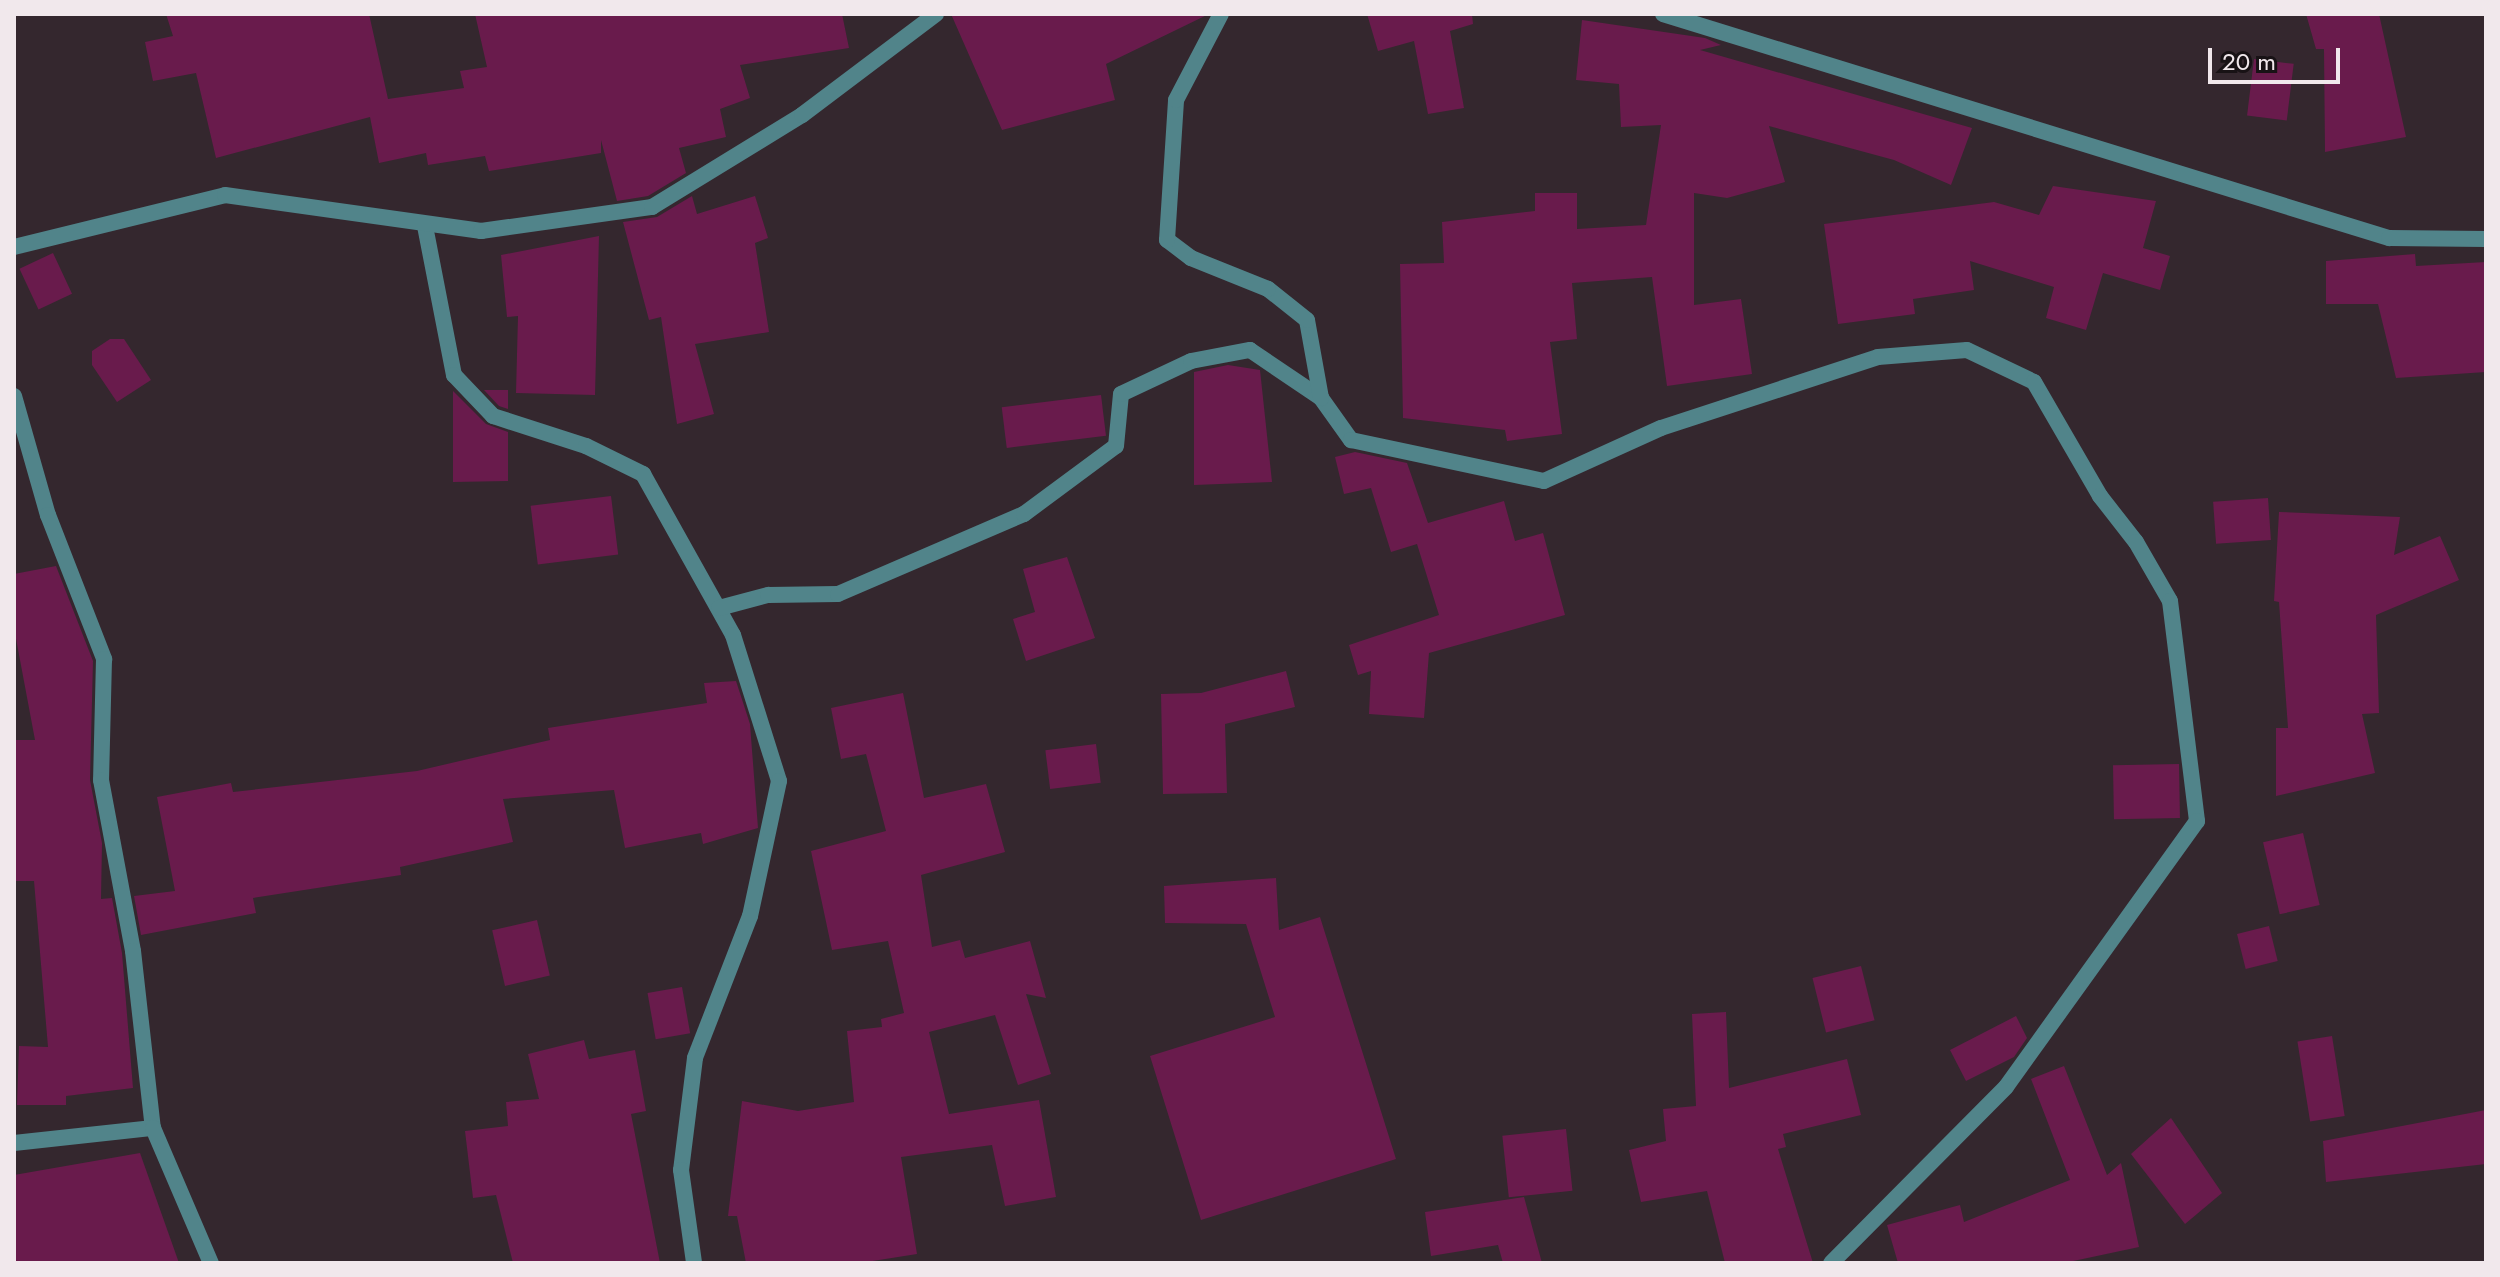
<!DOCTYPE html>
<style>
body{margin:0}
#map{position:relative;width:2500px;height:1277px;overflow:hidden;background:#34272e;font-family:Jost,sans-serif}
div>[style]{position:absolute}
.building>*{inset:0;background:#691b4c;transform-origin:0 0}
.minor>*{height:16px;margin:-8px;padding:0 8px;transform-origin:8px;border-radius:8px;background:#51848a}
.tertiary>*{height:16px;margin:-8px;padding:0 8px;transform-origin:8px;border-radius:8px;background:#51848a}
span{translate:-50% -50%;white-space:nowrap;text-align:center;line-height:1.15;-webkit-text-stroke:6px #181215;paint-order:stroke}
.frame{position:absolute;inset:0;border:16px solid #f1e8ec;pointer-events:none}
.scale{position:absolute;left:2208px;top:48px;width:132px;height:36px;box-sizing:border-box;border:4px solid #f1e8ec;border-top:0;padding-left:10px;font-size:24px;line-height:28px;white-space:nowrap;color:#f1e8ec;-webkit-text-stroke:6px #181215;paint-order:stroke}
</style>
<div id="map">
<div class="building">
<i style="clip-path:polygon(166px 14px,369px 14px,388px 99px,464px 88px,460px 71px,487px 67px,475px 14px,842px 14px,849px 48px,740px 65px,750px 98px,720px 109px,726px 137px,679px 148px,686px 173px,648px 196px,617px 201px,601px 140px,601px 153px,489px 171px,485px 156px,428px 165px,426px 153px,379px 163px,370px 117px,216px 158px,196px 73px,153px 81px,145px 42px,173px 36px)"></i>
<i style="clip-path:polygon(951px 14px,1209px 14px,1106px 64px,1115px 100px,1002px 130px)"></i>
<i style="clip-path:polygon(1367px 14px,1472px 14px,1473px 24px,1450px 31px,1464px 108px,1428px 114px,1414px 41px,1378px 51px)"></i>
<i style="clip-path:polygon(2306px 14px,2379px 14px,2406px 137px,2325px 152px,2324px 49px,2316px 49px)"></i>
<i style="clip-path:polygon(1582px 20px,1705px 38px,1721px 45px,1700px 50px,1972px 128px,1951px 185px,1894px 160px,1769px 126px,1785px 182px,1727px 198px,1694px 193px,1694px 305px,1741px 299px,1752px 374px,1667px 386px,1652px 277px,1572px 283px,1577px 339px,1550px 342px,1562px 434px,1507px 441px,1505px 430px,1403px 418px,1400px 264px,1444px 263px,1442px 222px,1535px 211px,1535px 193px,1577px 193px,1577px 229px,1646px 225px,1661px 125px,1621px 127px,1619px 84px,1576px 80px)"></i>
<i style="left:2254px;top:59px;width:40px;height:57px;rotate:7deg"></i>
<i style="clip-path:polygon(2053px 186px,2156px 201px,2143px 248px,2170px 256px,2160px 290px,2103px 273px,2086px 330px,2046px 318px,2054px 287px,1970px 261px,1974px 290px,1913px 299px,1915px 314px,1838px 324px,1824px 224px,1994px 202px,2039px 215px)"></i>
<i style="clip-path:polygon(692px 196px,697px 214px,755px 196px,768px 238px,755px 243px,769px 332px,695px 344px,714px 414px,677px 424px,661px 317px,649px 320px,623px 222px,657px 217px)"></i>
<i style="clip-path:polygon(599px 236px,595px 395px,516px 393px,518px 316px,507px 317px,501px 255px)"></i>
<i style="left:53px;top:253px;width:45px;height:37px;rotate:65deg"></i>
<i style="clip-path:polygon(2415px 254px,2416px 266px,2486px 262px,2486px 372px,2396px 378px,2378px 304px,2326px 304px,2326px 261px)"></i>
<i style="clip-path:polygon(110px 339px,124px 339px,151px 380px,117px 402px,92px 365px,92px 351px)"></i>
<i style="clip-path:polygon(1228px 365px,1260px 370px,1272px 482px,1194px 485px,1194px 372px)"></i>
<i style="clip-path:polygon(484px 390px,508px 390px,508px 409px,499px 406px)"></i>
<i style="clip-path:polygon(453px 391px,486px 424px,508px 432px,508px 481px,453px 482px)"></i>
<i style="left:1101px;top:395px;width:41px;height:100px;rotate:83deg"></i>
<i style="clip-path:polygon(1355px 452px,1407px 463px,1428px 523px,1504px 501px,1515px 541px,1543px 533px,1565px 615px,1429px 653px,1424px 718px,1369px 714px,1371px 671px,1358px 675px,1349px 645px,1439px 615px,1417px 544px,1391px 552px,1371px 488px,1344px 494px,1335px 457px)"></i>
<i style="left:611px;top:496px;width:59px;height:81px;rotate:83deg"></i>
<i style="left:2268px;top:498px;width:42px;height:55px;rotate:86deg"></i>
<i style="clip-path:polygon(2279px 512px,2400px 517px,2394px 555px,2440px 536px,2459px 580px,2376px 615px,2379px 713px,2362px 714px,2375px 773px,2276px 796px,2276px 728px,2288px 728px,2279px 602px,2274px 601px)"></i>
<i style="clip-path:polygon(1067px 557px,1095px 638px,1026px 661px,1013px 619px,1035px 612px,1023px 569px)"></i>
<i style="clip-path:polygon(56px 566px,93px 661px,90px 780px,102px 843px,101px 899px,112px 898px,122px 953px,133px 1088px,66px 1096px,66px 1105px,17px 1105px,19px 1046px,48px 1047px,34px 881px,16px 881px,16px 740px,35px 740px,14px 628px,14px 574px)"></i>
<i style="clip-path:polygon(1286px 671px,1295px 707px,1225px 724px,1227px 793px,1163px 794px,1161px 694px,1201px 693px)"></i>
<i style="clip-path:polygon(736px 681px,750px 724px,758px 828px,703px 844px,701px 833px,625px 848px,614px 790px,503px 799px,513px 842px,400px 867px,401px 875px,253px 898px,256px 913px,141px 935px,134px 896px,175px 891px,157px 797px,231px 783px,233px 792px,417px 771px,550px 740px,548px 728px,707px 703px,704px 683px)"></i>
<i style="clip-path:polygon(903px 693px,924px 798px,986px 784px,1005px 852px,921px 875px,932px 947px,960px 940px,965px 958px,1030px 941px,1046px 998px,1026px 994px,1051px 1074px,1018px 1085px,995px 1015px,929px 1032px,949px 1114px,1039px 1100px,1056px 1197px,1005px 1206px,992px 1145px,901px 1157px,917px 1254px,860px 1263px,746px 1263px,737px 1216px,728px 1216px,742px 1101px,798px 1111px,854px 1102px,847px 1031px,882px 1027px,881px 1019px,904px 1013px,888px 941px,832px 950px,811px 851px,886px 831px,866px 754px,841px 759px,831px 708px)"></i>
<i style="left:1096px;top:744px;width:39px;height:51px;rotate:83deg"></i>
<i style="left:2179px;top:764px;width:54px;height:66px;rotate:89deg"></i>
<i style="left:2303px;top:833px;width:74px;height:41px;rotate:77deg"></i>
<i style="clip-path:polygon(1276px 878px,1279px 930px,1320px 917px,1396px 1159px,1201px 1220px,1150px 1056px,1275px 1017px,1246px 924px,1165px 923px,1164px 886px)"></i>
<i style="left:537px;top:920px;width:57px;height:46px;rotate:77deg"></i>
<i style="left:2269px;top:926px;width:36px;height:33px;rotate:76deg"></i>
<i style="left:1861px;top:966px;width:56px;height:50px;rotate:76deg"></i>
<i style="left:682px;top:987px;width:47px;height:35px;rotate:80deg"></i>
<i style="clip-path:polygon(1726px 1012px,1729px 1088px,1847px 1059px,1861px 1115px,1783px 1134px,1786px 1147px,1778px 1149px,1813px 1263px,1725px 1263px,1707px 1191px,1641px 1202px,1629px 1150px,1666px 1141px,1663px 1109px,1696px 1106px,1692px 1014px)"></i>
<i style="clip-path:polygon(2016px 1016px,2027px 1038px,2014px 1057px,1966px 1081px,1950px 1050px)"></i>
<i style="left:2332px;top:1036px;width:81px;height:35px;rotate:81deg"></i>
<i style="clip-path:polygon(584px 1040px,589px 1059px,635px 1050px,646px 1111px,631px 1114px,660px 1263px,513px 1263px,496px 1195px,473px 1198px,465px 1131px,508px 1126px,506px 1102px,539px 1099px,528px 1054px)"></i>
<i style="clip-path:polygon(2064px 1066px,2107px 1175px,2121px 1163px,2139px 1247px,2064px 1263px,1898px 1263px,1887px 1225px,1960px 1205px,1964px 1222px,2070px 1180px,2031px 1079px)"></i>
<i style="clip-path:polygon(2486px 1110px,2486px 1164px,2326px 1182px,2323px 1141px)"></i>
<i style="clip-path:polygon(2171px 1118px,2222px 1193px,2185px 1224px,2131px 1154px)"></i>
<i style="left:1566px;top:1129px;width:62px;height:64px;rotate:84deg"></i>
<i style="clip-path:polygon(140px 1153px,179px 1263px,14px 1263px,14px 1175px)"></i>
<i style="clip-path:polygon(1524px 1197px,1542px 1263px,1503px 1263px,1498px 1245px,1431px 1256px,1425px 1212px)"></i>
</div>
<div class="minor">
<i style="left:425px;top:226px;width:152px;rotate:79deg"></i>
<i style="left:454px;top:375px;width:57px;rotate:46.4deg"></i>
<i style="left:493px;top:416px;width:98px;rotate:17.9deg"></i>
<i style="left:586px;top:446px;width:64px;rotate:26.2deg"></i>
<i style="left:643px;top:474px;width:184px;rotate:60.8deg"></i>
<i style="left:733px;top:635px;width:153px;rotate:72.5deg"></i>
<i style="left:779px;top:781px;width:138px;rotate:102.1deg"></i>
<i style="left:750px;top:916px;width:152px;rotate:111.2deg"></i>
<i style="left:695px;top:1058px;width:113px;rotate:97.1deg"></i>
<i style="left:681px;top:1170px;width:94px;rotate:82deg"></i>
<i style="left:14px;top:247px;width:217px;rotate:-13.8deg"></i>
<i style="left:225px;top:195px;width:259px;rotate:8deg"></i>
<i style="left:481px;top:231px;width:173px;rotate:-8deg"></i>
<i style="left:652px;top:207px;width:176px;rotate:-31.5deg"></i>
<i style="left:802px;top:115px;width:168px;rotate:-37deg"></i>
<i style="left:14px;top:396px;width:124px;rotate:74.1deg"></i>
<i style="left:48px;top:515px;width:155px;rotate:68.7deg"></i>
<i style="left:104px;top:659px;width:121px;rotate:91.4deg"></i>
<i style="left:101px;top:780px;width:174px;rotate:79.4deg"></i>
<i style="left:133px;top:951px;width:178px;rotate:83.6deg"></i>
<i style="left:1321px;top:398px;width:52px;rotate:54.5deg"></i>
<i style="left:1351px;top:440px;width:197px;rotate:12deg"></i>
<i style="left:1544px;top:481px;width:128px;rotate:-24.4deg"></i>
<i style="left:1661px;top:428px;width:228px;rotate:-18.1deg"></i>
<i style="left:1878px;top:357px;width:89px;rotate:-4.5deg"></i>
<i style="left:1967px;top:350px;width:74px;rotate:25.5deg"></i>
<i style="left:2034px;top:382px;width:132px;rotate:59.9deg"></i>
<i style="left:2100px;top:496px;width:58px;rotate:52deg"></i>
<i style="left:2136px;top:542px;width:68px;rotate:60deg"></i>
<i style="left:2170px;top:601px;width:222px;rotate:83deg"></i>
<i style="left:2197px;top:821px;width:327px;rotate:125.7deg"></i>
<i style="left:2006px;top:1087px;width:248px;rotate:134.8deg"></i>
<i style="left:719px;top:608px;width:51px;rotate:-14.9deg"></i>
<i style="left:768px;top:595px;width:70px;rotate:-0.8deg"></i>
<i style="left:838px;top:594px;width:202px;rotate:-23.3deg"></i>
<i style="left:1024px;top:514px;width:114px;rotate:-36.5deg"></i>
<i style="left:1116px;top:446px;width:52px;rotate:-84.5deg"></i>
<i style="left:1121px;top:394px;width:77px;rotate:-25.2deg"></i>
<i style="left:1191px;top:361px;width:60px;rotate:-10.6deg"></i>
<i style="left:1250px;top:350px;width:86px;rotate:34.1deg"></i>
<i style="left:1321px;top:398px;width:79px;rotate:-100.2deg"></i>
<i style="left:1307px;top:320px;width:50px;rotate:-141.5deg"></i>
<i style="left:1268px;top:289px;width:83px;rotate:-158.1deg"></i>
<i style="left:1191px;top:258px;width:30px;rotate:-143deg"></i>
<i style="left:1167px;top:240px;width:140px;rotate:-86.3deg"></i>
<i style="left:1176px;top:100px;width:97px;rotate:-62.4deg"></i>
<i style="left:14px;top:1143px;width:140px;rotate:-6.2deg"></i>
<i style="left:153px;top:1128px;width:147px;rotate:66.8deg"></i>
</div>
<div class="tertiary">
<i style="left:1663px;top:14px;width:760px;rotate:17.15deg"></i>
<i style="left:2389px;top:238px;width:97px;rotate:0.6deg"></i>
</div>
<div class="frame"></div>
<div class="scale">20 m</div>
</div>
